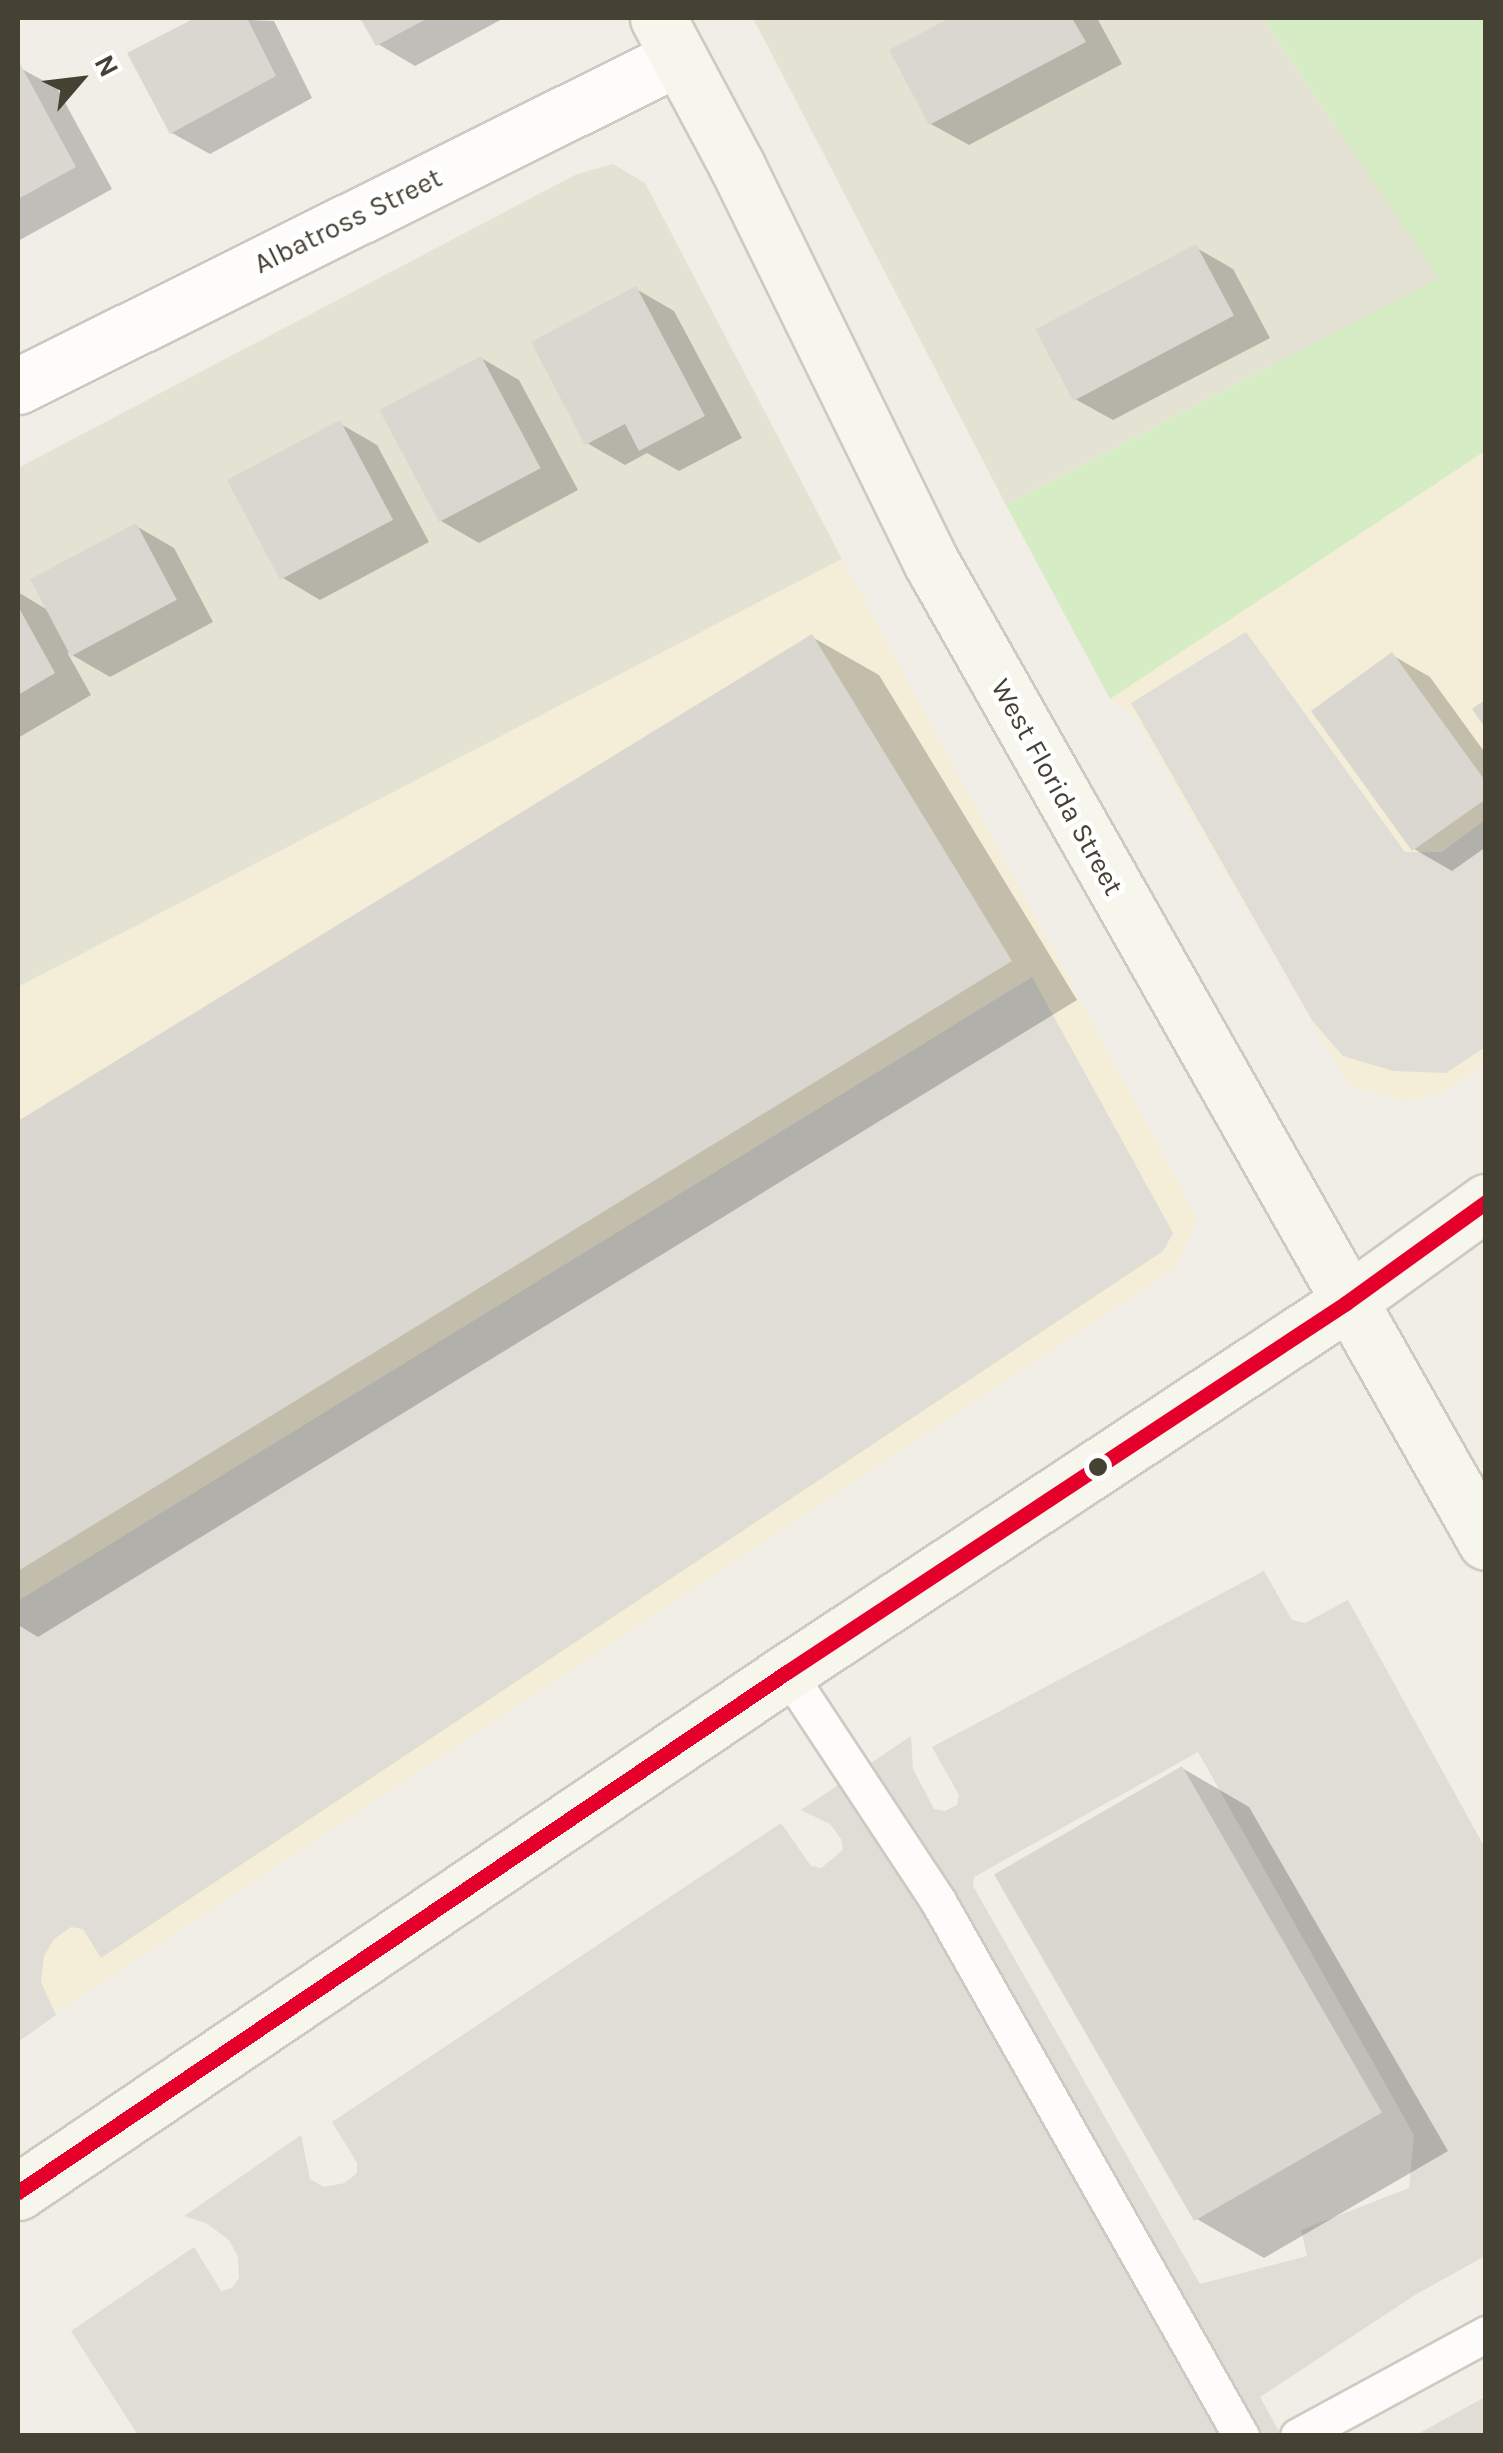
<!DOCTYPE html>
<style>
body{margin:0}
#map{position:relative;width:1503px;height:2453px;overflow:hidden;background:#f0eee6;font-family:Karla,sans-serif}
div>[style]{position:absolute}
.residential>*{inset:0;background:#e4e2d3}
.commercial>*{inset:0;background:#f4eed8}
.green>*{inset:0;background:#d5ecc4}
.parking>*{inset:0;background:#dfddd6}
.shadow>*{inset:0;background:#0003}
.building>*{inset:0;background:#d9d7cf;transform-origin:0 0}
.roads{filter:drop-shadow(2px 0 #cccac2) drop-shadow(-2px 0 #cccac2) drop-shadow(0 2px #cccac2) drop-shadow(0 -2px #cccac2)}
.service>*{height:35px;margin:-17.5px;padding:0 17.5px;transform-origin:17.5px;border-radius:17.5px;background:#fdfcfb}
.minor>*{height:55px;margin:-27.5px;padding:0 27.5px;transform-origin:27.5px;border-radius:27.5px;background:#fdfcfb}
.secondary>*{height:55px;margin:-27.5px;padding:0 27.5px;transform-origin:27.5px;border-radius:27.5px;background:#f6f6ed}
.bus-1>*{height:15px;margin:-7.5px;padding:0 7.5px;transform-origin:7.5px;border-radius:7.5px;background:#e4002b}
.dots>*{width:28px;height:28px;translate:-50% -50%;box-sizing:border-box;border:5px solid #fff;border-radius:50%}
span{translate:-50% -50%;white-space:nowrap;text-align:center;line-height:1.15;-webkit-text-stroke:9px #fff;paint-order:stroke}
.street-label{font-size:28px;color:#454233}
.frame{position:absolute;inset:0;border:20px solid #454233;pointer-events:none}
.north{position:absolute;left:30px;top:30px;width:100px;height:100px;-webkit-text-stroke:8px #fff;paint-order:stroke;rotate:62deg;font-size:28px;font-weight:700;line-height:40px;text-align:center;color:#454233}
.north::after{content:'';display:block;margin:auto;width:35px;height:45px;background:#454233;clip-path:polygon(50% 0,100% 100%,50% 72%,0 100%)}
</style>
<div id="map">
<div class="residential">
<i style="clip-path:polygon(753px 18px,1263px 18px,1440px 278px,1006px 505px)"></i>
<i style="clip-path:polygon(613px 164px,645px 183px,842px 559px,18px 987px,18px 468px,577px 174px)"></i>
</div>
<div class="commercial">
<i style="clip-path:polygon(1485px 451px,1485px 1064px,1440px 1094px,1406px 1102px,1348px 1085px,1136px 718px,1110px 699px)"></i>
<i style="clip-path:polygon(842px 559px,1198px 1219px,1175px 1269px,18px 2038px,18px 987px)"></i>
</div>
<div class="green">
<i style="clip-path:polygon(1263px 18px,1485px 18px,1485px 451px,1110px 699px,1006px 505px,1439px 278px)"></i>
</div>
<div class="parking">
<i style="clip-path:polygon(1246px 632px,1405px 852px,1442px 852px,1485px 820px,1485px 1047px,1446px 1073px,1393px 1071px,1343px 1056px,1312px 1020px,1131px 703px)"></i>
<i style="clip-path:polygon(1032px 977px,1173px 1233px,1163px 1251px,101px 1958px,83px 1929px,71px 1927px,54px 1939px,44px 1956px,41px 1982px,56px 2015px,18px 2042px,18px 1601px)"></i>
<i style="clip-path:polygon(evenodd,1264px 1571px,1292px 1620px,1305px 1623px,1348px 1600px,1485px 1848px,1485px 2256px,1415px 2295px,1260px 2397px,1281px 2435px,138px 2435px,71px 2331px,194px 2247px,221px 2291px,232px 2288px,239px 2278px,238px 2257px,229px 2240px,206px 2223px,184px 2216px,301px 2135px,310px 2179px,324px 2187px,345px 2183px,357px 2173px,357px 2163px,332px 2122px,781px 1823px,811px 1866px,821px 1868px,843px 1850px,841px 1839px,830px 1824px,801px 1810px,911px 1736px,913px 1769px,934px 1809px,945px 1811px,957px 1805px,959px 1795px,932px 1747px,1264px 1571px,1198px 1752px,1414px 2135px,1409px 2188px,1301px 2230px,1307px 2256px,1200px 2284px,973px 1886px,974px 1877px,1198px 1752px)"></i>
<i style="clip-path:polygon(1485px 2397px,1485px 2435px,1416px 2435px)"></i>
</div>
<div class="shadow">
<i style="clip-path:polygon(201px 18px,274px 21px,312px 98px,210px 154px,172px 133px,130px 54px)"></i>
<i style="clip-path:polygon(363px 18px,504px 18px,415px 66px,378px 44px)"></i>
<i style="clip-path:polygon(955px 18px,1097px 18px,1122px 64px,969px 145px,931px 124px,893px 51px)"></i>
<i style="clip-path:polygon(18px 67px,57px 88px,112px 189px,18px 241px)"></i>
<i style="clip-path:polygon(1195px 247px,1233px 269px,1270px 338px,1113px 420px,1075px 399px)"></i>
<i style="clip-path:polygon(636px 289px,674px 311px,742px 438px,679px 471px,647px 453px,625px 465px,587px 443px)"></i>
<i style="clip-path:polygon(481px 358px,519px 380px,578px 490px,479px 543px,441px 521px)"></i>
<i style="clip-path:polygon(339px 423px,377px 445px,429px 542px,320px 600px,283px 578px)"></i>
<i style="clip-path:polygon(136px 526px,174px 548px,213px 622px,110px 677px,67px 652px,91px 695px,18px 738px,18px 592px,49px 611px)"></i>
<i style="clip-path:polygon(812px 637px,879px 675px,1077px 1000px,38px 1637px,18px 1625px,18px 1124px)"></i>
<i style="clip-path:polygon(1392px 655px,1430px 677px,1486px 754px,1486px 847px,1452px 871px,1414px 849px)"></i>
<i style="clip-path:polygon(1182px 1768px,1249px 1807px,1448px 2151px,1264px 2258px,1197px 2219px)"></i>
</div>
<div class="building">
<i style="clip-path:polygon(195px 18px,247px 18px,276px 76px,170px 134px,127px 53px)"></i>
<i style="clip-path:polygon(360px 18px,428px 18px,376px 46px)"></i>
<i style="clip-path:polygon(950px 18px,1072px 18px,1086px 42px,929px 125px,889px 50px)"></i>
<i style="clip-path:polygon(18px 60px,76px 167px,18px 199px)"></i>
<i style="left:1196px;top:244px;width:81px;height:182px;rotate:62deg"></i>
<i style="clip-path:polygon(636px 286px,705px 416px,639px 451px,625px 424px,585px 445px,531px 342px)"></i>
<i style="left:481px;top:356px;width:127px;height:115px;rotate:62deg"></i>
<i style="left:340px;top:420px;width:113px;height:128px;rotate:62deg"></i>
<i style="left:136px;top:523px;width:87px;height:120px;rotate:62deg"></i>
<i style="clip-path:polygon(18px 606px,55px 673px,18px 695px)"></i>
<i style="clip-path:polygon(812px 634px,1012px 961px,18px 1571px,18px 1121px)"></i>
<i style="clip-path:polygon(1392px 652px,1486px 782px,1486px 799px,1412px 851px,1311px 711px)"></i>
<i style="clip-path:polygon(1486px 699px,1486px 729px,1472px 709px)"></i>
<i style="left:1182px;top:1766px;width:400px;height:217px;rotate:60deg"></i>
</div>
<div class="roads">
<div class="service">
<i style="left:787px;top:1672px;width:274px;rotate:56.6deg"></i>
<i style="left:938px;top:1901px;width:615px;rotate:60.47deg"></i>
<i style="left:1298px;top:2436px;width:214px;rotate:-28.5deg"></i>
</div>
<div class="minor">
<i style="left:18px;top:386px;width:738px;rotate:-26.46deg"></i>
</div>
<div class="secondary">
<i style="left:658px;top:18px;width:168px;rotate:61.9deg"></i>
<i style="left:737px;top:166px;width:441px;rotate:63.9deg"></i>
<i style="left:931px;top:562px;width:1126px;rotate:60.48deg"></i>
<i style="left:18px;top:2192px;width:928px;rotate:-34.07deg"></i>
<i style="left:787px;top:1672px;width:670px;rotate:-33.43deg"></i>
<i style="left:1346px;top:1303px;width:173px;rotate:-35.8deg"></i>
</div>
</div>
<div class="bus-1">
<i style="left:18px;top:2192px;width:928px;rotate:-34.07deg"></i>
<i style="left:787px;top:1672px;width:670px;rotate:-33.43deg"></i>
<i style="left:1346px;top:1303px;width:173px;rotate:-35.8deg"></i>
</div>
<div class="dots">
<i style="left:1098px;top:1467px;background:#454233"></i>
</div>
<div class="street-label">
<span style="left:348px;top:221px;rotate:-26deg">Albatross Street</span>
<span style="left:1057px;top:787px;rotate:61deg">West Florida Street</span>
</div>
<div class="frame"></div>
<div class="north">N</div>
</div>
